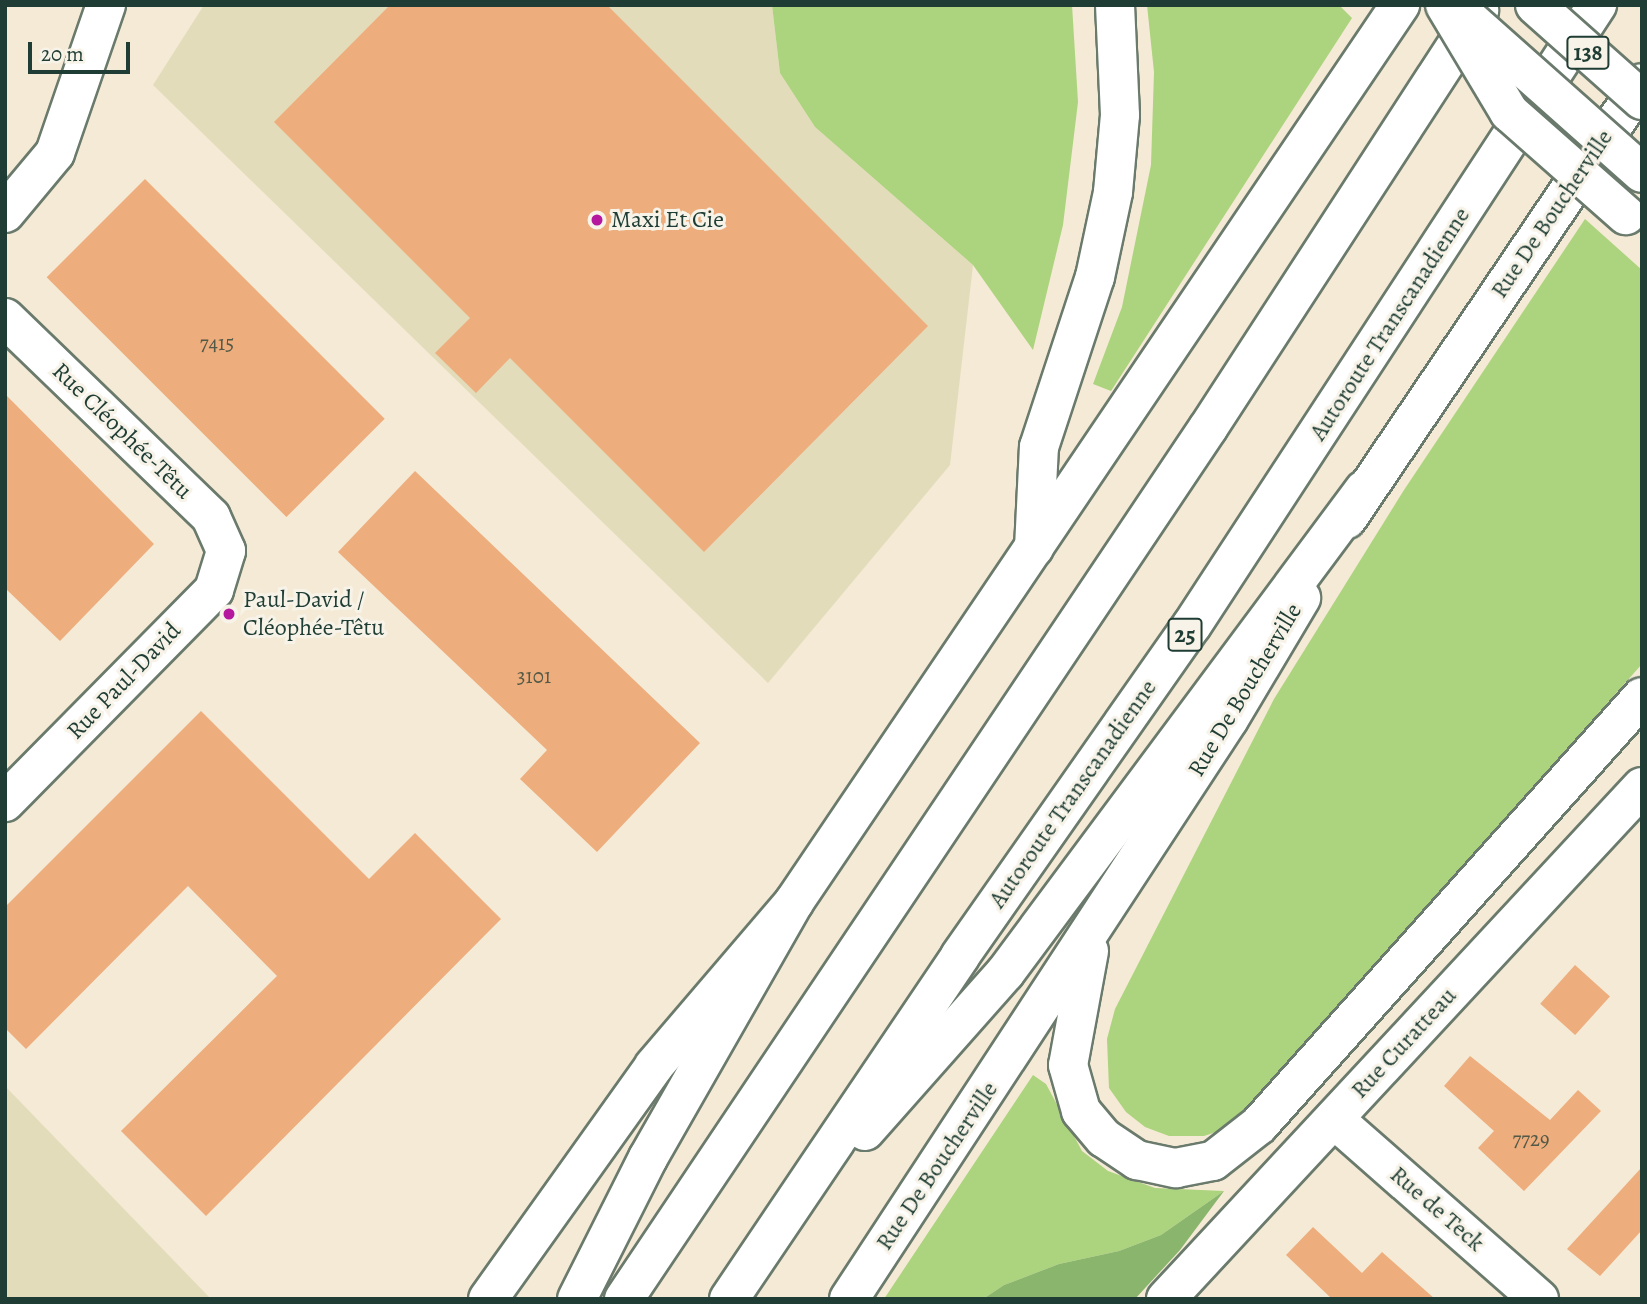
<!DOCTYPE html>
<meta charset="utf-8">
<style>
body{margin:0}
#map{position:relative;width:1647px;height:1304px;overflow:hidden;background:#f4ead5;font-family:Alegreya,serif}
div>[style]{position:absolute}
.built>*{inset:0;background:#e3dcba}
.green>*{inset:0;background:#acd37d}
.forest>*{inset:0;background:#89b56c}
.building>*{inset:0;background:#edad7d;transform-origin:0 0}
.roads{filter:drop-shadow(2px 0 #6a7a6c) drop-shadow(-2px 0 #6a7a6c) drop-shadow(0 2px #6a7a6c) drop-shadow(0 -2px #6a7a6c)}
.minor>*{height:38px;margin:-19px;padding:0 19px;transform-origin:19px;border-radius:19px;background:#fff}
.major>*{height:38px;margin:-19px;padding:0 19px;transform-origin:19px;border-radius:19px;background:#fff}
.highway>*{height:38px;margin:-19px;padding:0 19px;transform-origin:19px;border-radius:19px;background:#fff}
.bridges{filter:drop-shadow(2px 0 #6a7a6c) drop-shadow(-2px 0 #6a7a6c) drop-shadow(0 2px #6a7a6c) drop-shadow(0 -2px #6a7a6c)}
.major-bridge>*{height:38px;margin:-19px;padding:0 19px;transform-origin:19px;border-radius:19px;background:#fff}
.dots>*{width:19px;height:19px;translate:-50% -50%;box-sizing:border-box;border:4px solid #f7f3e8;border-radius:50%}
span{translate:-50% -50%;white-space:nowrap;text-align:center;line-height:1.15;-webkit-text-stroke:6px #f7f3e8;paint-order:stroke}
.number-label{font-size:21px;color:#525946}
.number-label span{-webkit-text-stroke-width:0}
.shield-label span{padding:2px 5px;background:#f7f3e8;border:2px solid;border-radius:5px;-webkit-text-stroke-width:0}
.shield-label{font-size:23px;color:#1f3d34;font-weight:700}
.street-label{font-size:24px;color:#1f3d34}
.poi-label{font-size:24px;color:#1f3d34}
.left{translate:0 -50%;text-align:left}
.frame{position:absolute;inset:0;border:7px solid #1f3d34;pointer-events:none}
.scale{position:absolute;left:28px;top:42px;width:102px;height:32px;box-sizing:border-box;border:4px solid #1f3d34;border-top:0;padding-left:9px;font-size:21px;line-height:24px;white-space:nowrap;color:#1f3d34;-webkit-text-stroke:5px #f7f3e8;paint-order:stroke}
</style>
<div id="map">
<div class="built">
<i style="clip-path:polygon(204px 5px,772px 5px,780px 73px,815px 127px,973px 265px,950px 465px,768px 683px,153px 85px)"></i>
<i style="clip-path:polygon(5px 1086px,211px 1299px,5px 1299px)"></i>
</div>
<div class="green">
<i style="clip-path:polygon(772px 5px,1072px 5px,1078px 102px,1063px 225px,1033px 350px,973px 265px,815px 127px,780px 73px)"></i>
<i style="clip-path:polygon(1147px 5px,1339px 5px,1352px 18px,1111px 391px,1093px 384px,1122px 307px,1151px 165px,1154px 72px)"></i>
<i style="clip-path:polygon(1585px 219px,1642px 270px,1642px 664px,1231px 1127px,1204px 1136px,1169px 1136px,1145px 1127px,1126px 1112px,1109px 1088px,1107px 1039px,1115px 1009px,1274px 699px,1404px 490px)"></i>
<i style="clip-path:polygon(1033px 1075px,1046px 1084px,1082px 1151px,1108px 1171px,1155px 1188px,1224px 1191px,1161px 1235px,1119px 1251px,1059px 1264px,1004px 1285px,983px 1299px,884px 1299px)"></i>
</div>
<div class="forest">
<i style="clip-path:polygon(1224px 1191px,1180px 1250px,1135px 1299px,983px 1299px,1004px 1285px,1059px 1264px,1119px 1251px,1161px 1235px)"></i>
</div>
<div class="building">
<i style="clip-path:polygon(390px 5px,607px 5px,928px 326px,704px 552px,510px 358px,476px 393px,435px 353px,470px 318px,274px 122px)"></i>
<i style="left:145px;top:179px;width:339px;height:139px;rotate:45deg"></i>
<i style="clip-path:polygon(5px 394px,154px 544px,60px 641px,5px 588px)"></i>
<i style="clip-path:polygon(415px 471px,700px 743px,597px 852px,520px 779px,547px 750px,338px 552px)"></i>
<i style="clip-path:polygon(201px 711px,369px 879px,415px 833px,501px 919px,206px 1216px,121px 1131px,277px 976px,188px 886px,26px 1049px,5px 1028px,5px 907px)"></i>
<i style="left:1575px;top:965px;width:47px;height:52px;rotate:42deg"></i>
<i style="clip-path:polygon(1470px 1056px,1550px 1120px,1578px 1090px,1601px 1111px,1524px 1191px,1478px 1148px,1494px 1131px,1444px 1086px)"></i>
<i style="clip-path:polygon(1642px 1167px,1642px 1230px,1600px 1276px,1567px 1249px)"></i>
<i style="clip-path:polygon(1313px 1227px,1362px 1273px,1382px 1252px,1435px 1299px,1332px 1299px,1286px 1255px)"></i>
</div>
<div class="roads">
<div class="minor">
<i style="left:5px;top:213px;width:78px;rotate:-50.2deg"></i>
<i style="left:55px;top:153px;width:157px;rotate:-71deg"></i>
<i style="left:5px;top:318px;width:286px;rotate:44deg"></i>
<i style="left:211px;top:517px;width:37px;rotate:66deg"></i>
<i style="left:226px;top:551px;width:41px;rotate:107.1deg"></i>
<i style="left:214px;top:590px;width:298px;rotate:134.6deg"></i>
<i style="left:1334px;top:1119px;width:273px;rotate:41.3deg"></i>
<i style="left:1166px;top:1299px;width:699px;rotate:-47.09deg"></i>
</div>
<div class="major">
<i style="left:1347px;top:519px;width:526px;rotate:-55.92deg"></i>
<i style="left:1034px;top:548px;width:101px;rotate:-87.2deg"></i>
<i style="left:1039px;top:447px;width:179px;rotate:-71.8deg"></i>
<i style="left:1095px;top:277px;width:87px;rotate:-78deg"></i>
<i style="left:1113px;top:192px;width:77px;rotate:-84.8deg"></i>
<i style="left:1120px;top:115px;width:110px;rotate:-92.6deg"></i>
<i style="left:1089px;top:951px;width:116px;rotate:100.4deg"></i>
<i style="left:1068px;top:1065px;width:48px;rotate:74.2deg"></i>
<i style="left:1081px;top:1111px;width:35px;rotate:50deg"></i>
<i style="left:1104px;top:1138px;width:40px;rotate:34deg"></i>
<i style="left:1137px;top:1160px;width:40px;rotate:12deg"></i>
<i style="left:1176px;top:1168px;width:38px;rotate:-11deg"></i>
<i style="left:1213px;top:1161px;width:58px;rotate:-38deg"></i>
<i style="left:1259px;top:1125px;width:574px;rotate:-48.18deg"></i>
<i style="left:488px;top:1299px;width:286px;rotate:-54.5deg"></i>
<i style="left:654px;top:1066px;width:216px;rotate:-49.5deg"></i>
<i style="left:794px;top:902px;width:1083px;rotate:-55.96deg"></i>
<i style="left:849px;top:1299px;width:693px;rotate:-56.77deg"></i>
<i style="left:1229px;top:719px;width:141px;rotate:-59.2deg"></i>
</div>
<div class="highway">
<i style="left:865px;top:1131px;width:211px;rotate:-48.5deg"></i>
<i style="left:1005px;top:973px;width:602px;rotate:-53.38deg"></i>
<i style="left:577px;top:1299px;width:158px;rotate:-63.3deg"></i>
<i style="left:648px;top:1158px;width:295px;rotate:-60.3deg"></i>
<i style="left:624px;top:1299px;width:1049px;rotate:-56.16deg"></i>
<i style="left:1208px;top:428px;width:498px;rotate:-57deg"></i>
<i style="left:729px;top:1299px;width:414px;rotate:-56deg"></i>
<i style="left:960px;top:956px;width:404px;rotate:-55deg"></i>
<i style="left:1192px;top:625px;width:741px;rotate:-56.85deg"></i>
</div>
</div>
<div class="bridges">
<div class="major-bridge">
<i style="left:1445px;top:5px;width:125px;rotate:59.1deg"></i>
<i style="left:1509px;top:112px;width:156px;rotate:41.4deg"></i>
<i style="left:1535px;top:5px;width:143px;rotate:41.6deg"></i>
<i style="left:1463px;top:14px;width:239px;rotate:41.6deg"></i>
</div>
</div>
<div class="dots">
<i style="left:597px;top:220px;background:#b5179e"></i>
<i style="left:229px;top:614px;background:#b5179e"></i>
</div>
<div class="number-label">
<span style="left:217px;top:343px">7415</span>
<span style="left:534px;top:676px">3101</span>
<span style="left:1531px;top:1139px">7729</span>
</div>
<div class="shield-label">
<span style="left:1588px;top:53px">138</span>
<span style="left:1185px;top:635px">25</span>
</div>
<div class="street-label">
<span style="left:1552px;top:214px;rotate:-56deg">Rue De Boucherville</span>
<span style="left:1390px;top:324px;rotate:-57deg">Autoroute Transcanadienne</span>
<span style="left:122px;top:431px;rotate:44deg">Rue Cléophée-Têtu</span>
<span style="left:124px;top:681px;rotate:-46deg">Rue Paul-David</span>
<span style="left:1245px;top:690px;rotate:-59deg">Rue De Boucherville</span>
<span style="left:1073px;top:794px;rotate:-55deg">Autoroute Transcanadienne</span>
<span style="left:1404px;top:1043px;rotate:-47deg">Rue Curatteau</span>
<span style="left:937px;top:1166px;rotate:-56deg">Rue De Boucherville</span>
<span style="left:1437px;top:1209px;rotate:41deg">Rue de Teck</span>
</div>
<div class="poi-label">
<span class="left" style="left:611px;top:220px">Maxi Et Cie</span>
<span class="left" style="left:243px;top:614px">Paul-David /<br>Cléophée-Têtu</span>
</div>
<div class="frame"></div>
<div class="scale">20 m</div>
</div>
